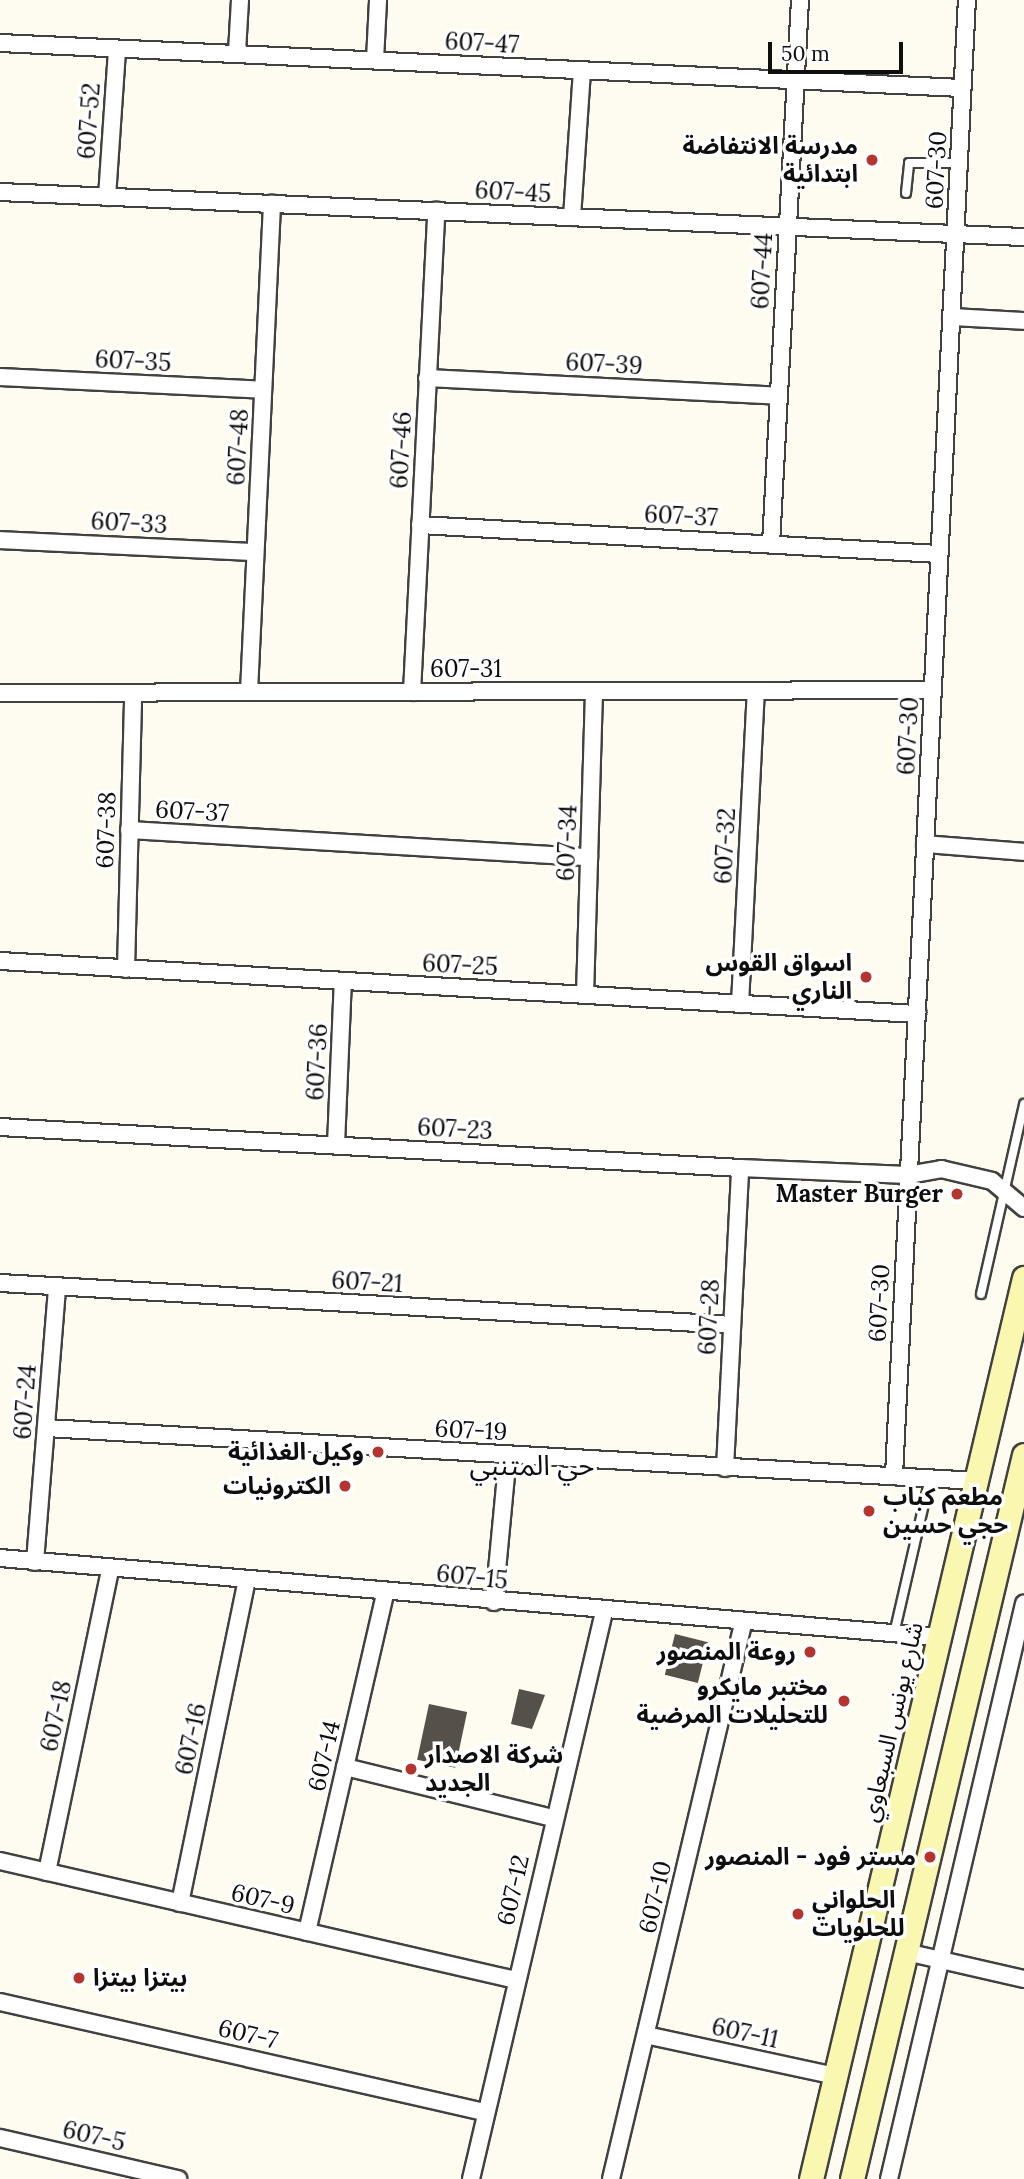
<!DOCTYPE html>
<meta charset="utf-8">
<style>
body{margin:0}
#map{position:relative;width:1024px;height:2179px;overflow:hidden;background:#fefcf0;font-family:Lora,"Noto Sans Arabic",serif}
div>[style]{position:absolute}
.building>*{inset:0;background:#56504b;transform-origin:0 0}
.roads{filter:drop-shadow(2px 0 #414141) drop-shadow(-2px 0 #414141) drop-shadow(0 2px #414141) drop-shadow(0 -2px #414141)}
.service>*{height:8px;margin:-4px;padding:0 4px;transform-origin:4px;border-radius:4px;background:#fff}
.minor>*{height:16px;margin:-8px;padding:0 8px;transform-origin:8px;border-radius:8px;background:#fff}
.secondary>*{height:23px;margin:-11.5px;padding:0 11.5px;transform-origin:11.5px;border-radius:11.5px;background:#f9f7b0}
.dots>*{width:19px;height:19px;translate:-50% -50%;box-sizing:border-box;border:4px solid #fff;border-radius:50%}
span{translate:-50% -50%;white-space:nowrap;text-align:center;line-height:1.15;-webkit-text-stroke:7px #fff;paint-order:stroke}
.street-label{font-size:24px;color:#0e0e0e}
.poi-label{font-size:24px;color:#0e0e0e;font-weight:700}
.right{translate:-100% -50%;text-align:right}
.left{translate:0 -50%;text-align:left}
.quarter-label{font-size:28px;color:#0e0e0e}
.scale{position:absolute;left:768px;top:42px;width:135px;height:32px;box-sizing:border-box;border:4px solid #0e0e0e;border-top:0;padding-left:9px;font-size:21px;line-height:24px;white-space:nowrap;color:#0e0e0e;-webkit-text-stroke:5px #fff;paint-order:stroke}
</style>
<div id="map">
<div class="building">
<i style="left:675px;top:1634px;width:34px;height:42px;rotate:14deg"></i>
<i style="clip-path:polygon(519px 1689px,545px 1695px,532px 1729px,511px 1724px)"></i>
<i style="left:429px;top:1704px;width:39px;height:57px;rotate:12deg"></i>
</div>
<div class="roads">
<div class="service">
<i style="left:906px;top:193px;width:30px;rotate:-84deg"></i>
<i style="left:909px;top:163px;width:50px"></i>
<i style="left:981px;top:1294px;width:195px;rotate:-77.2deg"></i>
<i style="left:894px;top:1634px;width:160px;rotate:-77deg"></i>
</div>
<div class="minor">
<i style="left:0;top:43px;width:963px;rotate:2.68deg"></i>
<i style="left:237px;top:52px;width:52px;rotate:-86.7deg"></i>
<i style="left:375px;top:60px;width:60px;rotate:-87.1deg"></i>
<i style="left:0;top:192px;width:1025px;rotate:2.52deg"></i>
<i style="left:107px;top:197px;width:148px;rotate:-86.1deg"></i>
<i style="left:572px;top:217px;width:145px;rotate:-86.1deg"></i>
<i style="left:951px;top:317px;width:73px;rotate:3.1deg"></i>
<i style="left:0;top:377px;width:263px;rotate:2.8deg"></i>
<i style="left:427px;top:378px;width:352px;rotate:2.9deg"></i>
<i style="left:420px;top:525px;width:520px;rotate:3.2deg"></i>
<i style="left:0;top:540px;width:255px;rotate:2.7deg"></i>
<i style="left:771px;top:544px;width:545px;rotate:-86.95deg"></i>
<i style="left:249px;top:692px;width:489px;rotate:-87.3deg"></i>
<i style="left:412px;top:692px;width:482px;rotate:-87.1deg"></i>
<i style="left:0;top:693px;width:933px;rotate:-0.18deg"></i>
<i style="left:129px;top:830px;width:461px;rotate:3.4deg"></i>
<i style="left:925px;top:844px;width:99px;rotate:4.6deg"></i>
<i style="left:0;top:961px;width:919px;rotate:3.31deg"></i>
<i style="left:126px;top:969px;width:276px;rotate:-88.5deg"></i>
<i style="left:585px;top:995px;width:304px;rotate:-88.3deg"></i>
<i style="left:740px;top:1004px;width:313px;rotate:-87.1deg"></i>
<i style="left:0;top:1127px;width:741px;rotate:3.17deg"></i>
<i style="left:740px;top:1168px;width:168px;rotate:2.4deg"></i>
<i style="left:908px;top:1175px;width:34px;rotate:-10deg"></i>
<i style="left:941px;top:1169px;width:52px;rotate:13.2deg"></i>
<i style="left:992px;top:1181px;width:42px;rotate:40.2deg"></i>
<i style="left:336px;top:1145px;width:164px;rotate:-87.6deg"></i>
<i style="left:0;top:1283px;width:733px;rotate:3.28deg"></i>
<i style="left:46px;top:1428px;width:932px;rotate:3.26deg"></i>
<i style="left:725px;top:1468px;width:300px;rotate:-87.1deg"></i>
<i style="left:894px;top:1475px;width:1477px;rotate:-87.17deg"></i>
<i style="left:0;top:1558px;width:942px;rotate:4.81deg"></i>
<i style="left:35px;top:1562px;width:276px;rotate:-85.4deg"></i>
<i style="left:494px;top:1602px;width:148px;rotate:-84.6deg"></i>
<i style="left:345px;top:1767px;width:214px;rotate:13.8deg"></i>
<i style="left:0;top:1861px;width:530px;rotate:12.99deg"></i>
<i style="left:47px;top:1872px;width:309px;rotate:-78.2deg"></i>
<i style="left:180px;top:1903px;width:326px;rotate:-78.3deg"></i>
<i style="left:307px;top:1932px;width:350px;rotate:-77deg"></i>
<i style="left:906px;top:1952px;width:121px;rotate:12.9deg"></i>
<i style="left:0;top:2002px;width:498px;rotate:12.8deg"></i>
<i style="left:646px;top:2035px;width:193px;rotate:12.2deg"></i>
<i style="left:0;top:2138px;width:183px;rotate:13deg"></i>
<i style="left:471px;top:2179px;width:582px;rotate:-76.8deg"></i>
<i style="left:611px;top:2179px;width:570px;rotate:-76.62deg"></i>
<i style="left:889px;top:2179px;width:591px;rotate:-76.79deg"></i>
</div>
<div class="secondary">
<i style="left:811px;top:2179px;width:926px;rotate:-76.7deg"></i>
<i style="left:852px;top:2179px;width:744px;rotate:-76.64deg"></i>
</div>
</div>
<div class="dots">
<i style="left:872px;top:160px;background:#b4342f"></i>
<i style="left:866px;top:977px;background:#b4342f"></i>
<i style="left:957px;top:1194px;background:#b4342f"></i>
<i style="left:378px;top:1452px;background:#b4342f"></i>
<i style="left:345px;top:1486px;background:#b4342f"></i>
<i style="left:869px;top:1511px;background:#b4342f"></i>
<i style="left:810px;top:1652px;background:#b4342f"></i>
<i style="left:844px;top:1701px;background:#b4342f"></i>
<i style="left:411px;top:1769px;background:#b4342f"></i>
<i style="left:930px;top:1857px;background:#b4342f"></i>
<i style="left:798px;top:1914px;background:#b4342f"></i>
<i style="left:79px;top:1978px;background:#b4342f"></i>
</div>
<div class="street-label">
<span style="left:482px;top:43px;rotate:3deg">607-47</span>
<span style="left:89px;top:121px;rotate:-86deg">607-52</span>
<span style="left:936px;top:170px;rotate:-87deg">607-30</span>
<span style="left:513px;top:192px;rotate:3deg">607-45</span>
<span style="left:762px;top:271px;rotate:-87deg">607-44</span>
<span style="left:133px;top:361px;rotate:3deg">607-35</span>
<span style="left:604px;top:364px;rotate:3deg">607-39</span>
<span style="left:238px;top:447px;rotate:-87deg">607-48</span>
<span style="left:401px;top:450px;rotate:-87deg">607-46</span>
<span style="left:681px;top:516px;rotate:3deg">607-37</span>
<span style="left:129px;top:523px;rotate:3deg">607-33</span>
<span style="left:466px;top:669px">607-31</span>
<span style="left:908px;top:736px;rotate:-87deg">607-30</span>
<span style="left:192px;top:811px;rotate:3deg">607-37</span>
<span style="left:106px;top:830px;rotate:-88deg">607-38</span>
<span style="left:567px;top:843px;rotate:-88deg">607-34</span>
<span style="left:725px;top:846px;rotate:-87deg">607-32</span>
<span style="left:460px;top:965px;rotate:3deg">607-25</span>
<span style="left:317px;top:1062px;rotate:-87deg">607-36</span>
<span style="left:455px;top:1129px;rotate:3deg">607-23</span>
<span style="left:367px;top:1282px;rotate:3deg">607-21</span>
<span style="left:879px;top:1303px;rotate:-87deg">607-30</span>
<span style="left:709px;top:1317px;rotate:-87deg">607-28</span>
<span style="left:25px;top:1402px;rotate:-86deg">607-24</span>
<span style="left:471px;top:1430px;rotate:3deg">607-19</span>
<span style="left:472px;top:1577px;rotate:6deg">607-15</span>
<span style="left:56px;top:1716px;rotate:-78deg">607-18</span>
<span style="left:892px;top:1722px;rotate:-77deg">شارع يونس السبعاوي</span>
<span style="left:191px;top:1739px;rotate:-78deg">607-16</span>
<span style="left:324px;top:1756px;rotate:-77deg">607-14</span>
<span style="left:513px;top:1890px;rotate:-77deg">607-12</span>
<span style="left:655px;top:1897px;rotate:-77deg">607-10</span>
<span style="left:263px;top:1899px;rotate:13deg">607-9</span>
<span style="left:745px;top:2033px;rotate:12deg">607-11</span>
<span style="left:248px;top:2034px;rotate:13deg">607-7</span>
<span style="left:94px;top:2136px;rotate:13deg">607-5</span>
</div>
<div class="poi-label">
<span class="right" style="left:858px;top:160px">مدرسة الانتفاضة<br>ابتدائية</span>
<span class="right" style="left:852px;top:977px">اسواق القوس<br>الناري</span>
<span class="right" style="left:943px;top:1194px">Master Burger</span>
<span class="right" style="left:364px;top:1452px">وكيل الغذائية</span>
<span class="right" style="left:331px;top:1486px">الكترونيات</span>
<span class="left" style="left:883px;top:1511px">مطعم كباب<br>حجي حسين</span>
<span class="right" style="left:796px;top:1652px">روعة المنصور</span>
<span class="right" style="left:828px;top:1701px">مختبر مايكرو<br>للتحليلات المرضية</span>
<span class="left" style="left:425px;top:1769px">شركة الاصدار<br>الجديد</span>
<span class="right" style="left:916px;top:1857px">مستر فود - المنصور</span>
<span class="left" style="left:812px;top:1914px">الحلواني<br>للحلويات</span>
<span class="left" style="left:93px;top:1978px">بيتزا بيتزا</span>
</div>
<div class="quarter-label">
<span style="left:532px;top:1465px">حي المتنبي</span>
</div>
<div class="scale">50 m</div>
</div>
